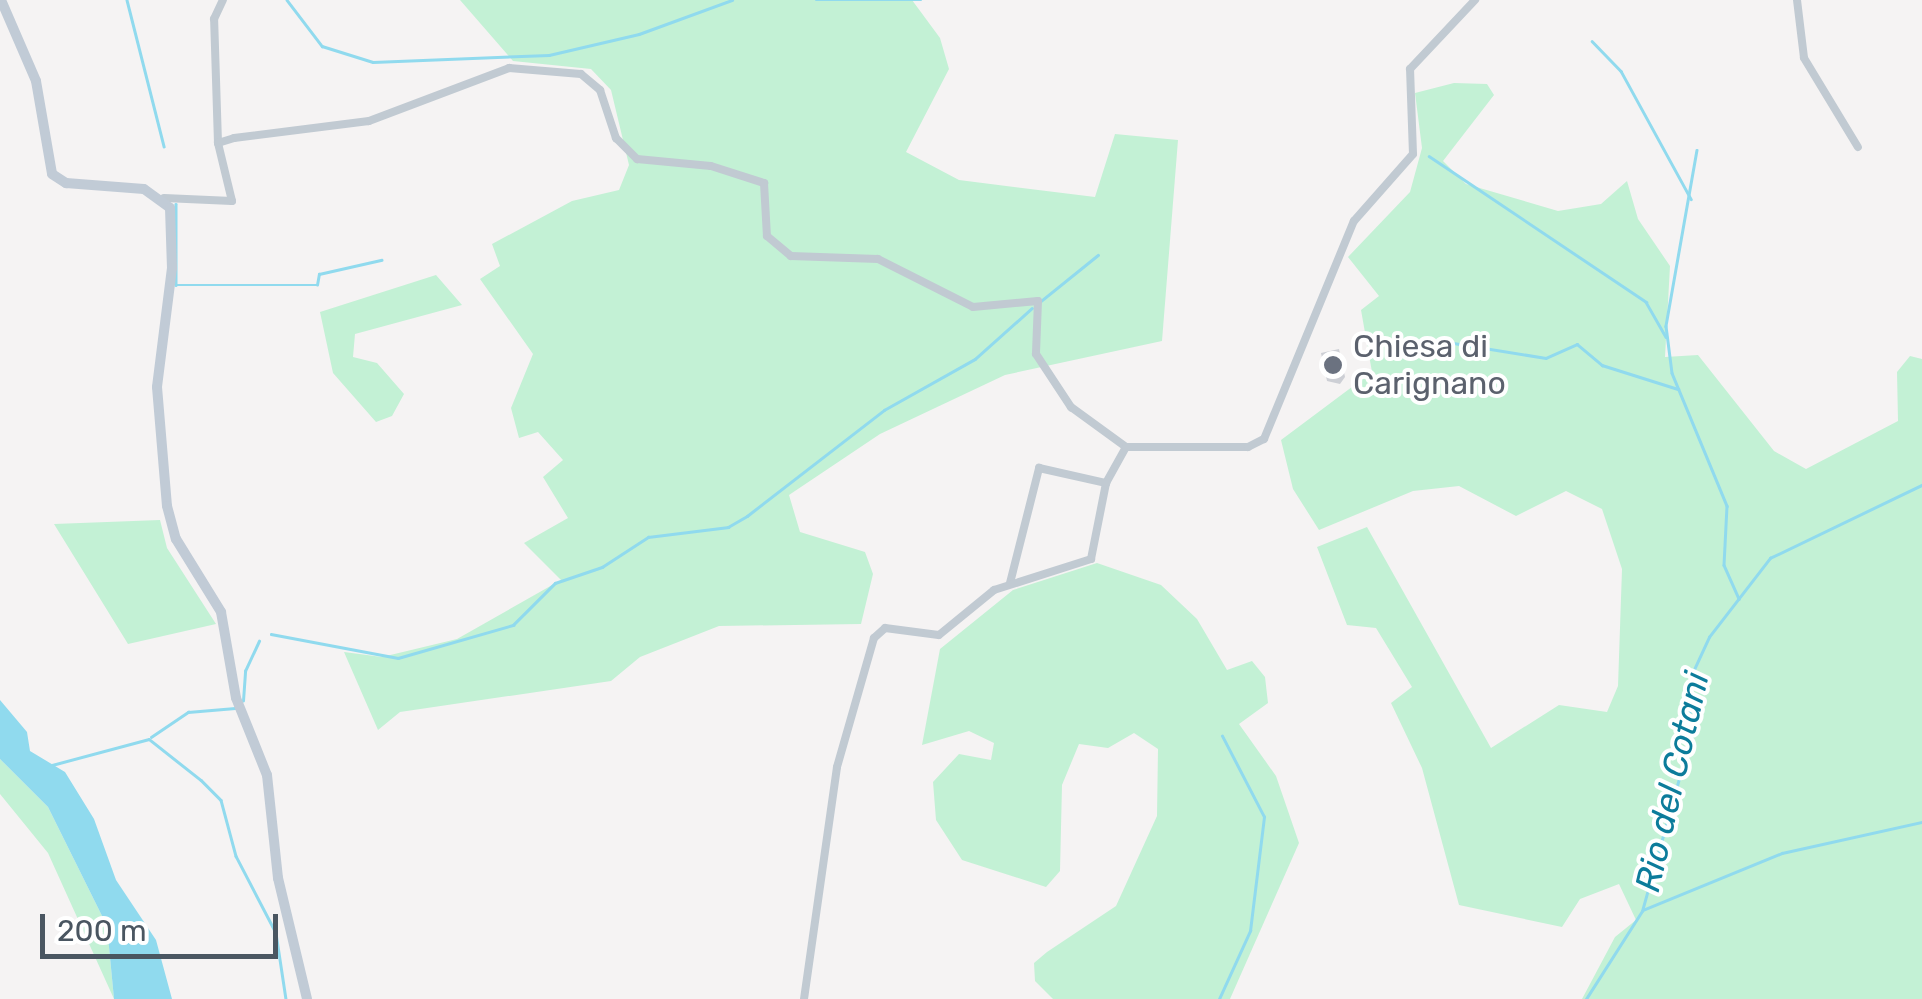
<!DOCTYPE html>
<style>
body{margin:0}
#map{position:relative;width:1922px;height:999px;overflow:hidden;background:#f5f3f3;font-family:Rubik,sans-serif}
div>[style]{position:absolute}
.green>*{inset:0;background:#c3f1d5}
.water>*{inset:0;background:#90daee}
.stream>*{height:2.5px;margin:-1.25px;padding:0 1.25px;transform-origin:1.25px;border-radius:1.25px;background:#90daee}
.building>*{inset:0;background:#cdcfd5}
.street>*{height:8px;margin:-4px;padding:0 4px;transform-origin:4px;border-radius:4px;background:#c1cad2}
.secondary>*{height:10px;margin:-5px;padding:0 5px;transform-origin:5px;border-radius:5px;background:#c1cbd6}
.dots>*{width:28px;height:28px;translate:-50% -50%;box-sizing:border-box;border:5px solid #fff;border-radius:50%}
span{translate:-50% -50%;white-space:nowrap;text-align:center;line-height:1.15;-webkit-text-stroke:8px #fff;paint-order:stroke}
.worship-label{font-size:32px;color:#5b616d}
.left{translate:0 -50%;text-align:left}
.water-label{font-size:35px;color:#0c7c9b;font-style:italic}
.scale{position:absolute;left:40px;top:914px;width:238px;height:45px;box-sizing:border-box;border:5px solid #4a5661;border-top:0;padding-left:12px;font-size:30px;line-height:35px;white-space:nowrap;color:#4a5661;-webkit-text-stroke:8px #fff;paint-order:stroke}
</style>
<div id="map">
<div class="green">
<i style="clip-path:polygon(460px 0,912px 0,940px 38px,949px 69px,906px 152px,959px 180px,1095px 197px,1115px 134px,1178px 140px,1162px 341px,1005px 375px,880px 434px,789px 495px,800px 532px,865px 552px,873px 574px,861px 624px,719px 626px,640px 657px,611px 681px,400px 712px,378px 730px,344px 652px,382px 657px,457px 639px,561px 580px,524px 543px,568px 518px,543px 477px,563px 460px,538px 432px,519px 438px,511px 408px,533px 354px,480px 279px,500px 266px,492px 244px,572px 201px,619px 190px,629px 165px,611px 90px,591px 69px,513px 61px)"></i>
<i style="clip-path:polygon(1454px 83px,1487px 84px,1494px 95px,1443px 161px,1466px 184px,1558px 211px,1601px 204px,1627px 181px,1638px 219px,1670px 266px,1665px 357px,1698px 355px,1774px 451px,1806px 469px,1898px 421px,1897px 372px,1910px 356px,1922px 359px,1922px 999px,1582px 999px,1615px 937px,1636px 920px,1619px 884px,1580px 899px,1562px 927px,1459px 905px,1422px 768px,1391px 703px,1412px 687px,1376px 628px,1347px 625px,1317px 547px,1367px 527px,1491px 748px,1559px 705px,1607px 712px,1618px 686px,1622px 569px,1602px 509px,1566px 491px,1516px 516px,1459px 486px,1413px 491px,1319px 530px,1293px 489px,1281px 440px,1372px 372px,1361px 310px,1379px 296px,1348px 257px,1410px 192px,1422px 148px,1415px 93px)"></i>
<i style="clip-path:polygon(436px 275px,462px 305px,355px 334px,353px 357px,377px 363px,404px 394px,392px 416px,376px 422px,333px 373px,320px 312px)"></i>
<i style="clip-path:polygon(160px 520px,167px 548px,216px 624px,128px 644px,54px 524px)"></i>
<i style="clip-path:polygon(1097px 563px,1161px 585px,1197px 619px,1227px 670px,1252px 661px,1265px 677px,1268px 703px,1239px 724px,1276px 776px,1299px 843px,1230px 999px,1053px 999px,1035px 981px,1034px 963px,1047px 952px,1116px 906px,1157px 816px,1158px 749px,1134px 733px,1108px 748px,1079px 744px,1062px 785px,1060px 871px,1046px 887px,962px 860px,936px 820px,933px 782px,959px 754px,991px 760px,994px 743px,969px 731px,922px 745px,940px 649px,1013px 590px)"></i>
<i style="clip-path:polygon(0 759px,48px 807px,107px 926px,114px 999px,48px 853px,0 794px)"></i>
</div>
<div class="water">
<i style="clip-path:polygon(0 700px,27px 732px,30px 751px,65px 772px,94px 819px,116px 880px,156px 940px,172px 999px,114px 999px,107px 926px,48px 807px,0 759px)"></i>
</div>
<div class="stream">
<i style="left:127px;top:0;width:151px;rotate:75.8deg"></i>
<i style="left:287px;top:0;width:58px;rotate:52.7deg"></i>
<i style="left:322px;top:46px;width:53px;rotate:17.4deg"></i>
<i style="left:373px;top:62px;width:176px;rotate:-2.3deg"></i>
<i style="left:549px;top:55px;width:92px;rotate:-13.1deg"></i>
<i style="left:639px;top:34px;width:99px;rotate:-20.1deg"></i>
<i style="left:816px;top:0;width:105px"></i>
<i style="left:1592px;top:41px;width:42px;rotate:46deg"></i>
<i style="left:1621px;top:71px;width:146px;rotate:61.3deg"></i>
<i style="left:1697px;top:150px;width:179px;rotate:100deg"></i>
<i style="left:1666px;top:326px;width:47px;rotate:82.7deg"></i>
<i style="left:1672px;top:373px;width:144px;rotate:67.5deg"></i>
<i style="left:1727px;top:506px;width:59px;rotate:92.9deg"></i>
<i style="left:1724px;top:565px;width:37px;rotate:66deg"></i>
<i style="left:1429px;top:156px;width:262px;rotate:33.9deg"></i>
<i style="left:1646px;top:302px;width:40px;rotate:60.3deg"></i>
<i style="left:176px;top:204px;width:81px;rotate:90deg"></i>
<i style="left:176px;top:285px;width:141px"></i>
<i style="left:317px;top:285px;width:11px;rotate:-80deg"></i>
<i style="left:319px;top:274px;width:64px;rotate:-12.7deg"></i>
<i style="left:1041px;top:301px;width:73px;rotate:-38.9deg"></i>
<i style="left:1435px;top:340px;width:112px;rotate:9.2deg"></i>
<i style="left:1546px;top:358px;width:34px;rotate:-24deg"></i>
<i style="left:1577px;top:344px;width:33px;rotate:40deg"></i>
<i style="left:1602px;top:365px;width:80px;rotate:17.5deg"></i>
<i style="left:271px;top:634px;width:129px;rotate:10.7deg"></i>
<i style="left:398px;top:658px;width:120px;rotate:-16deg"></i>
<i style="left:513px;top:625px;width:59px;rotate:-45deg"></i>
<i style="left:555px;top:583px;width:50px;rotate:-18.8deg"></i>
<i style="left:602px;top:567px;width:55px;rotate:-33.1deg"></i>
<i style="left:648px;top:537px;width:81px;rotate:-7.1deg"></i>
<i style="left:728px;top:527px;width:22px;rotate:-30deg"></i>
<i style="left:747px;top:516px;width:173px;rotate:-37.7deg"></i>
<i style="left:884px;top:410px;width:104px;rotate:-29.3deg"></i>
<i style="left:975px;top:359px;width:76px;rotate:-41.8deg"></i>
<i style="left:243px;top:701px;width:30px;rotate:-86deg"></i>
<i style="left:245px;top:671px;width:33px;rotate:-65deg"></i>
<i style="left:151px;top:737px;width:45px;rotate:-34deg"></i>
<i style="left:188px;top:712px;width:47px;rotate:-4.9deg"></i>
<i style="left:52px;top:765px;width:100px;rotate:-15deg"></i>
<i style="left:149px;top:739px;width:66px;rotate:38.3deg"></i>
<i style="left:201px;top:780px;width:28px;rotate:45deg"></i>
<i style="left:221px;top:800px;width:58px;rotate:75deg"></i>
<i style="left:236px;top:856px;width:87px;rotate:62.5deg"></i>
<i style="left:276px;top:933px;width:67px;rotate:81.4deg"></i>
<i style="left:1643px;top:910px;width:150px;rotate:-22.3deg"></i>
<i style="left:1782px;top:853px;width:143px;rotate:-12.5deg"></i>
<i style="left:1219px;top:999px;width:75px;rotate:-65.5deg"></i>
<i style="left:1250px;top:931px;width:115px;rotate:-83deg"></i>
<i style="left:1264px;top:817px;width:91px;rotate:-117.4deg"></i>
<i style="left:1586px;top:999px;width:104px;rotate:-57.5deg"></i>
<i style="left:1642px;top:911px;width:171px;rotate:-74.4deg"></i>
<i style="left:1688px;top:746px;width:70px;rotate:-87.5deg"></i>
<i style="left:1691px;top:676px;width:43px;rotate:-65.2deg"></i>
<i style="left:1709px;top:637px;width:100px;rotate:-52.3deg"></i>
<i style="left:1770px;top:558px;width:169px;rotate:-25.7deg"></i>
</div>
<div class="building">
<i style="clip-path:polygon(1339px 349px,1345px 377px,1340px 384px,1327px 381px,1321px 353px)"></i>
</div>
<div class="street">
<i style="left:1797px;top:0;width:58px;rotate:83.1deg"></i>
<i style="left:1804px;top:58px;width:104px;rotate:58.8deg"></i>
<i style="left:218px;top:143px;width:124px;rotate:-91.8deg"></i>
<i style="left:214px;top:19px;width:21px;rotate:-65deg"></i>
<i style="left:164px;top:198px;width:68px;rotate:2.5deg"></i>
<i style="left:232px;top:201px;width:60px;rotate:-103.6deg"></i>
<i style="left:218px;top:143px;width:17px;rotate:-17deg"></i>
<i style="left:234px;top:138px;width:136px;rotate:-7.2deg"></i>
<i style="left:369px;top:121px;width:150px;rotate:-20.7deg"></i>
<i style="left:509px;top:68px;width:72px;rotate:4.8deg"></i>
<i style="left:581px;top:74px;width:25px;rotate:40deg"></i>
<i style="left:600px;top:90px;width:51px;rotate:71.6deg"></i>
<i style="left:616px;top:138px;width:30px;rotate:45deg"></i>
<i style="left:637px;top:159px;width:74px;rotate:5.4deg"></i>
<i style="left:711px;top:166px;width:56px;rotate:17.8deg"></i>
<i style="left:764px;top:183px;width:53px;rotate:86.8deg"></i>
<i style="left:767px;top:236px;width:31px;rotate:40deg"></i>
<i style="left:791px;top:256px;width:87px;rotate:2deg"></i>
<i style="left:878px;top:259px;width:106px;rotate:26.8deg"></i>
<i style="left:973px;top:307px;width:65px;rotate:-5.3deg"></i>
<i style="left:1038px;top:301px;width:53px;rotate:92.2deg"></i>
<i style="left:1036px;top:354px;width:64px;rotate:56.6deg"></i>
<i style="left:1071px;top:407px;width:68px;rotate:36deg"></i>
<i style="left:1010px;top:583px;width:119px;rotate:-75.8deg"></i>
<i style="left:1039px;top:468px;width:69px;rotate:12.6deg"></i>
<i style="left:804px;top:999px;width:234px;rotate:-81.9deg"></i>
<i style="left:837px;top:767px;width:134px;rotate:-74deg"></i>
<i style="left:874px;top:638px;width:15px;rotate:-42deg"></i>
<i style="left:885px;top:628px;width:54px;rotate:7.4deg"></i>
<i style="left:939px;top:635px;width:71px;rotate:-39.3deg"></i>
<i style="left:994px;top:590px;width:102px;rotate:-17.7deg"></i>
<i style="left:1091px;top:559px;width:77px;rotate:-78.8deg"></i>
<i style="left:1106px;top:483px;width:41px;rotate:-60.9deg"></i>
<i style="left:1126px;top:447px;width:122px"></i>
<i style="left:1248px;top:447px;width:18px;rotate:-27deg"></i>
<i style="left:1264px;top:439px;width:236px;rotate:-67.6deg"></i>
<i style="left:1354px;top:221px;width:89px;rotate:-48.6deg"></i>
<i style="left:1413px;top:154px;width:85px;rotate:-92deg"></i>
<i style="left:1410px;top:69px;width:95px;rotate:-46.7deg"></i>
</div>
<div class="secondary">
<i style="left:1px;top:0;width:88px;rotate:66.6deg"></i>
<i style="left:36px;top:81px;width:94px;rotate:80.2deg"></i>
<i style="left:52px;top:174px;width:17px;rotate:33deg"></i>
<i style="left:66px;top:183px;width:78px;rotate:4.4deg"></i>
<i style="left:144px;top:189px;width:32px;rotate:36deg"></i>
<i style="left:170px;top:208px;width:60px;rotate:88.1deg"></i>
<i style="left:172px;top:268px;width:120px;rotate:97.2deg"></i>
<i style="left:157px;top:387px;width:119px;rotate:85.2deg"></i>
<i style="left:167px;top:506px;width:34px;rotate:75deg"></i>
<i style="left:176px;top:539px;width:86px;rotate:58.3deg"></i>
<i style="left:221px;top:612px;width:87px;rotate:80.1deg"></i>
<i style="left:236px;top:698px;width:83px;rotate:68.1deg"></i>
<i style="left:267px;top:775px;width:104px;rotate:83.9deg"></i>
<i style="left:278px;top:878px;width:124px;rotate:76.5deg"></i>
</div>
<div class="dots">
<i style="left:1333px;top:365px;background:#6b7280"></i>
</div>
<div class="worship-label">
<span class="left" style="left:1353px;top:365px">Chiesa di<br>Carignano</span>
</div>
<div class="water-label">
<span style="left:1672px;top:782px;rotate:-77deg">Rio del Cotani</span>
</div>
<div class="scale">200 m</div>
</div>
